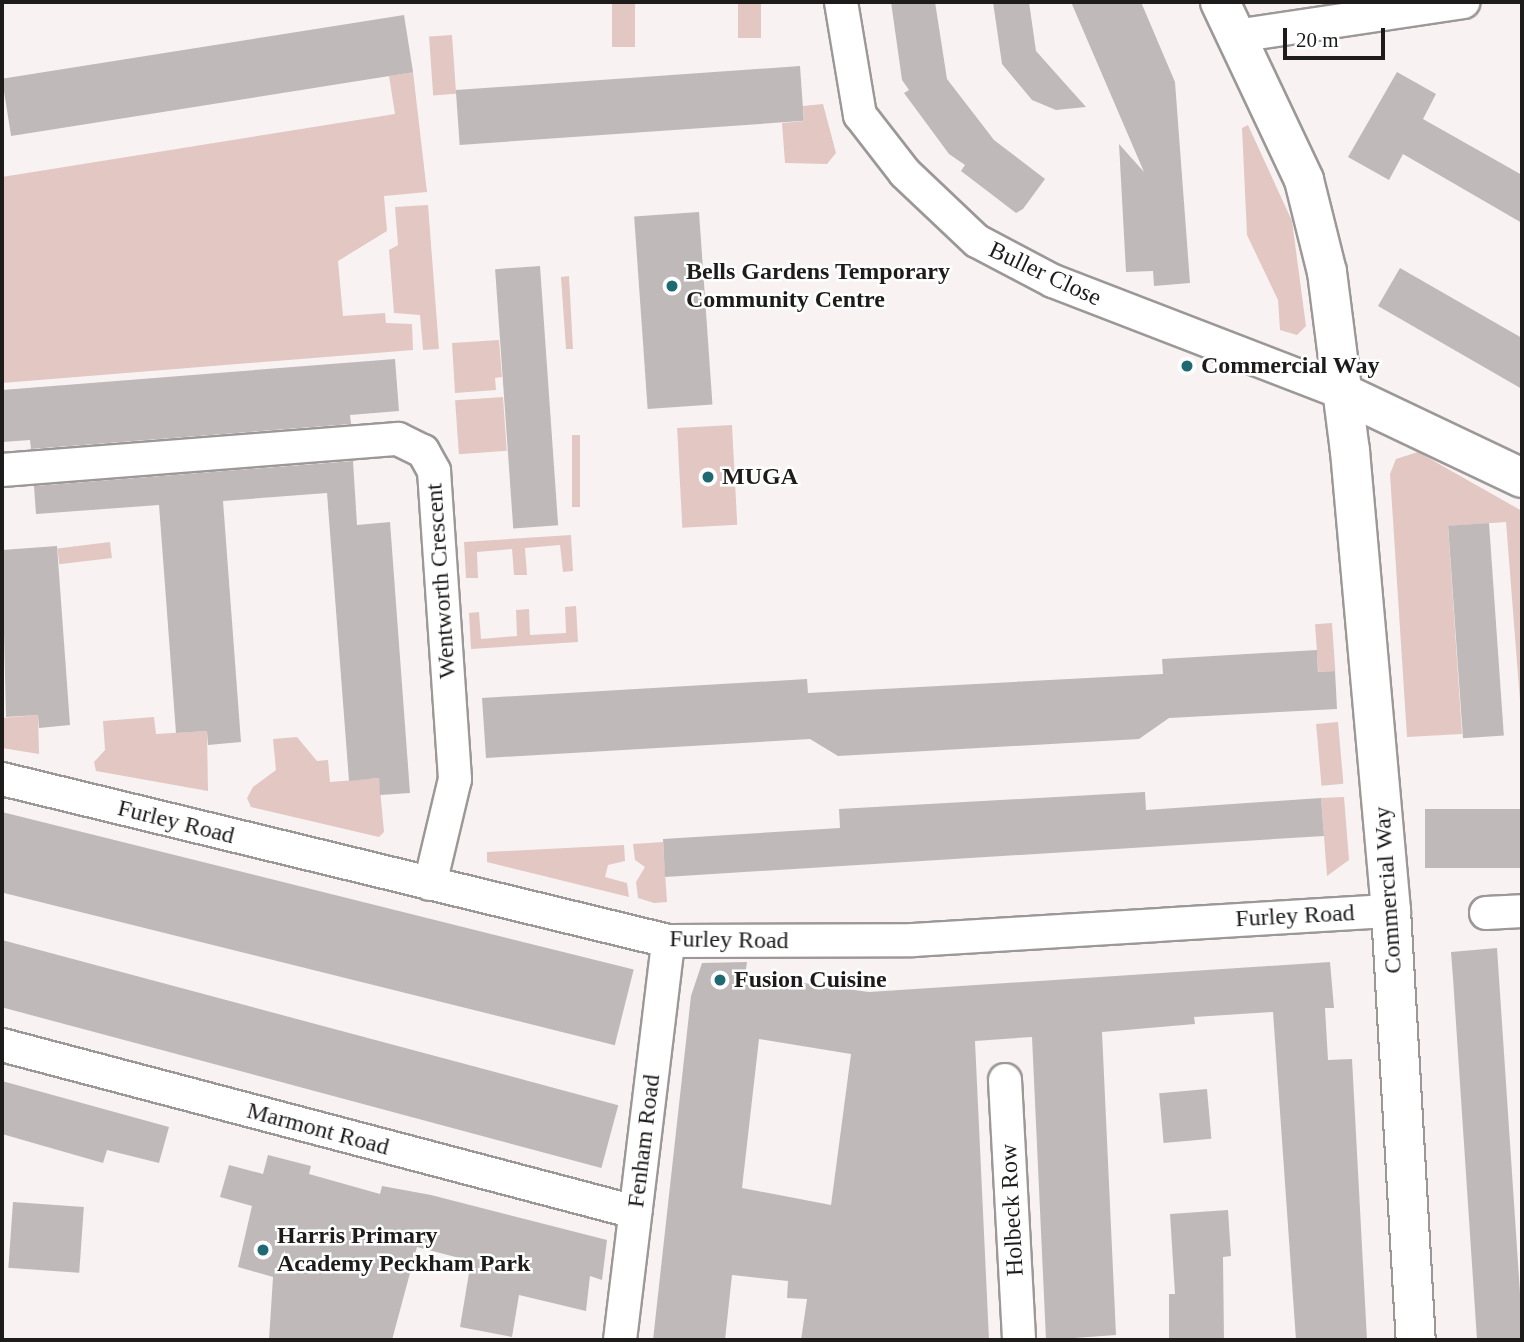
<!DOCTYPE html>
<style>
body{margin:0}
#map{position:relative;width:1524px;height:1342px;overflow:hidden;background:#f8f3f2;font-family:Georgia,serif}
div>[style]{position:absolute}
.green>*{inset:0;background:#e2c7c3;transform-origin:0 0}
.building>*{inset:0;background:#bfbab9;transform-origin:0 0}
.roads{filter:drop-shadow(2px 0 #9d9898) drop-shadow(-2px 0 #9d9898) drop-shadow(0 2px #9d9898) drop-shadow(0 -2px #9d9898)}
.street>*{height:32px;margin:-16px;padding:0 16px;transform-origin:16px;border-radius:16px;background:#fff}
.secondary>*{height:38px;margin:-19px;padding:0 19px;transform-origin:19px;border-radius:19px;background:#fff}
.dots>*{width:19px;height:19px;translate:-50% -50%;box-sizing:border-box;border:4px solid #fff;border-radius:50%}
span{translate:-50% -50%;white-space:nowrap;text-align:center;line-height:1.15;-webkit-text-stroke:5px #fff;paint-order:stroke}
.poi-label{font-size:24px;color:#1d1c1b;font-weight:700}
.left{translate:0 -50%;text-align:left}
.street-label{font-size:24px;color:#1d1c1b}
.frame{position:absolute;inset:0;border:4px solid #1d1c1b;pointer-events:none}
.scale{position:absolute;left:1283px;top:28px;width:102px;height:32px;box-sizing:border-box;border:4px solid #1d1c1b;border-top:0;padding-left:9px;font-size:21px;line-height:24px;white-space:nowrap;color:#1d1c1b;-webkit-text-stroke:5px #fff;paint-order:stroke}
</style>
<div id="map">
<div class="green">
<i style="left:612px;top:2px;width:23px;height:45px"></i>
<i style="left:738px;top:2px;width:23px;height:36px"></i>
<i style="left:452px;top:35px;width:59px;height:23px;rotate:86deg"></i>
<i style="clip-path:polygon(413px 72px,427px 192px,384px 196px,387px 231px,338px 261px,343px 316px,385px 313px,386px 323px,412px 324px,413px 350px,2px 383px,2px 177px,395px 114px,389px 76px)"></i>
<i style="clip-path:polygon(823px 104px,836px 153px,827px 164px,785px 163px,782px 123px,804px 121px,803px 106px)"></i>
<i style="clip-path:polygon(1248px 125px,1292px 221px,1306px 326px,1297px 335px,1280px 330px,1278px 300px,1247px 235px,1242px 128px)"></i>
<i style="clip-path:polygon(428px 205px,439px 349px,423px 350px,420px 315px,394px 313px,389px 250px,398px 245px,395px 207px)"></i>
<i style="clip-path:polygon(569px 276px,573px 349px,566px 349px,561px 277px)"></i>
<i style="clip-path:polygon(499px 340px,502px 377px,495px 378px,496px 390px,455px 393px,452px 343px)"></i>
<i style="left:503px;top:397px;width:54px;height:48px;rotate:86deg"></i>
<i style="left:732px;top:425px;width:100px;height:55px;rotate:87deg"></i>
<i style="left:572px;top:435px;width:8px;height:72px"></i>
<i style="clip-path:polygon(1418px 452px,1522px 511px,1522px 726px,1506px 522px,1448px 526px,1462px 734px,1407px 737px,1390px 474px,1396px 459px)"></i>
<i style="clip-path:polygon(571px 535px,573px 571px,563px 572px,560px 545px,525px 548px,527px 575px,514px 575px,512px 549px,477px 552px,478px 578px,466px 578px,464px 542px)"></i>
<i style="left:110px;top:542px;width:16px;height:53px;rotate:83deg"></i>
<i style="clip-path:polygon(576px 606px,578px 642px,471px 649px,469px 613px,479px 612px,481px 639px,517px 636px,516px 610px,529px 609px,530px 635px,566px 633px,565px 607px)"></i>
<i style="left:1332px;top:623px;width:48px;height:17px;rotate:86deg"></i>
<i style="clip-path:polygon(38px 715px,39px 754px,2px 748px,2px 718px)"></i>
<i style="clip-path:polygon(154px 717px,156px 734px,207px 731px,208px 791px,96px 771px,94px 762px,105px 750px,103px 721px)"></i>
<i style="left:1338px;top:722px;width:62px;height:22px;rotate:85deg"></i>
<i style="clip-path:polygon(297px 737px,317px 761px,328px 760px,330px 782px,379px 778px,384px 832px,379px 837px,251px 807px,247px 798px,253px 787px,276px 770px,273px 739px)"></i>
<i style="clip-path:polygon(1344px 797px,1349px 860px,1327px 876px,1321px 798px)"></i>
<i style="clip-path:polygon(663px 842px,667px 902px,654px 903px,638px 898px,636px 882px,645px 867px,635px 860px,633px 844px)"></i>
<i style="clip-path:polygon(624px 845px,625px 861px,608px 865px,605px 877px,627px 883px,629px 897px,487px 862px,487px 852px)"></i>
</div>
<div class="building">
<i style="clip-path:polygon(891px 2px,935px 2px,947px 79px,994px 140px,1045px 179px,1023px 209px,1016px 213px,961px 171px,965px 165px,949px 154px,904px 93px,909px 90px,902px 80px)"></i>
<i style="clip-path:polygon(993px 2px,1029px 2px,1036px 51px,1086px 107px,1056px 110px,1032px 100px,1002px 64px)"></i>
<i style="clip-path:polygon(1071px 2px,1141px 2px,1175px 82px,1190px 283px,1154px 286px,1153px 271px,1126px 272px,1119px 144px,1144px 172px)"></i>
<i style="left:404px;top:15px;width:58px;height:407px;rotate:81deg"></i>
<i style="left:800px;top:66px;width:55px;height:345px;rotate:86deg"></i>
<i style="clip-path:polygon(1397px 72px,1436px 94px,1423px 119px,1522px 175px,1522px 223px,1403px 154px,1389px 180px,1348px 157px)"></i>
<i style="left:699px;top:212px;width:193px;height:65px;rotate:86deg"></i>
<i style="left:540px;top:266px;width:260px;height:45px;rotate:86deg"></i>
<i style="clip-path:polygon(1400px 268px,1522px 338px,1522px 389px,1378px 306px)"></i>
<i style="clip-path:polygon(395px 359px,399px 411px,350px 415px,351px 424px,31px 449px,30px 440px,2px 442px,2px 390px)"></i>
<i style="clip-path:polygon(353px 461px,357px 525px,390px 522px,410px 793px,380px 795px,379px 778px,349px 781px,327px 493px,223px 501px,241px 742px,208px 745px,207px 731px,176px 733px,159px 505px,36px 514px,34px 486px)"></i>
<i style="left:1489px;top:523px;width:213px;height:41px;rotate:86deg"></i>
<i style="clip-path:polygon(57px 546px,70px 725px,39px 728px,38px 715px,6px 717px,2px 550px)"></i>
<i style="clip-path:polygon(1317px 650px,1318px 672px,1335px 671px,1337px 709px,1169px 718px,1139px 739px,838px 756px,810px 739px,486px 758px,482px 698px,807px 679px,808px 693px,1163px 674px,1162px 659px)"></i>
<i style="clip-path:polygon(1145px 792px,1146px 810px,1321px 798px,1324px 836px,665px 877px,663px 839px,840px 828px,839px 809px)"></i>
<i style="left:1522px;top:809px;width:59px;height:97px;rotate:90deg"></i>
<i style="left:2px;top:812px;width:651px;height:78px;rotate:14deg"></i>
<i style="left:2px;top:940px;width:638px;height:65px;rotate:15deg"></i>
<i style="clip-path:polygon(1497px 948px,1522px 1323px,1522px 1340px,1477px 1340px,1453px 978px,1451px 952px)"></i>
<i style="clip-path:polygon(evenodd,747px 962px,745px 975px,869px 992px,1330px 962px,1334px 1008px,1325px 1008px,1328px 1060px,1352px 1059px,1367px 1340px,1296px 1340px,1273px 1012px,1194px 1017px,1195px 1024px,1102px 1032px,1116px 1335px,1046px 1340px,1032px 1037px,975px 1041px,989px 1340px,801px 1340px,807px 1299px,787px 1298px,788px 1281px,732px 1275px,725px 1340px,653px 1340px,691px 996px,702px 963px,747px 962px,759px 1039px,851px 1054px,831px 1205px,742px 1188px,759px 1039px)"></i>
<i style="clip-path:polygon(2px 1081px,169px 1127px,159px 1163px,107px 1150px,103px 1163px,2px 1134px)"></i>
<i style="left:1207px;top:1089px;width:50px;height:48px;rotate:85deg"></i>
<i style="clip-path:polygon(268px 1155px,311px 1166px,309px 1174px,380px 1194px,382px 1186px,431px 1195px,607px 1240px,602px 1280px,590px 1276px,586px 1311px,519px 1295px,512px 1337px,460px 1327px,471px 1261px,417px 1247px,392px 1340px,269px 1340px,273px 1277px,238px 1267px,252px 1206px,220px 1197px,229px 1165px,263px 1174px)"></i>
<i style="left:13px;top:1202px;width:71px;height:66px;rotate:4deg"></i>
<i style="clip-path:polygon(1228px 1210px,1231px 1256px,1223px 1257px,1224px 1340px,1169px 1340px,1169px 1294px,1175px 1294px,1170px 1214px)"></i>
</div>
<div class="roads">
<div class="street">
<i style="left:841px;top:2px;width:115px;rotate:80.5deg"></i>
<i style="left:860px;top:115px;width:73px;rotate:52.2deg"></i>
<i style="left:905px;top:173px;width:99px;rotate:43.4deg"></i>
<i style="left:977px;top:241px;width:86px;rotate:27.8deg"></i>
<i style="left:1053px;top:281px;width:311px;rotate:21.1deg"></i>
<i style="left:1236px;top:36px;width:230px;rotate:-8.5deg"></i>
<i style="left:2px;top:470px;width:397px;rotate:-4.5deg"></i>
<i style="left:398px;top:439px;width:28px;rotate:26deg"></i>
<i style="left:423px;top:451px;width:23px;rotate:61deg"></i>
<i style="left:434px;top:471px;width:309px;rotate:86.1deg"></i>
<i style="left:455px;top:779px;width:108px;rotate:103.4deg"></i>
<i style="left:2px;top:779px;width:685px;rotate:13.67deg"></i>
<i style="left:668px;top:941px;width:245px;rotate:-0.2deg"></i>
<i style="left:913px;top:940px;width:479px;rotate:-3.5deg"></i>
<i style="left:1486px;top:913px;width:36px;rotate:-3deg"></i>
<i style="left:2px;top:1045px;width:655px;rotate:14.78deg"></i>
<i style="left:1005px;top:1080px;width:260px;rotate:86.9deg"></i>
<i style="left:620px;top:1340px;width:402px;rotate:-83.1deg"></i>
</div>
<div class="secondary">
<i style="left:1220px;top:2px;width:197px;rotate:64.7deg"></i>
<i style="left:1304px;top:180px;width:95px;rotate:76deg"></i>
<i style="left:1327px;top:272px;width:180px;rotate:82.7deg"></i>
<i style="left:1350px;top:451px;width:462px;rotate:84.9deg"></i>
<i style="left:1391px;top:911px;width:430px;rotate:86.7deg"></i>
<i style="left:1343px;top:393px;width:198px;rotate:25.4deg"></i>
</div>
</div>
<div class="dots">
<i style="left:672px;top:286px;background:#1e6972"></i>
<i style="left:1187px;top:366px;background:#1e6972"></i>
<i style="left:708px;top:477px;background:#1e6972"></i>
<i style="left:720px;top:980px;background:#1e6972"></i>
<i style="left:263px;top:1250px;background:#1e6972"></i>
</div>
<div class="poi-label">
<span class="left" style="left:686px;top:286px">Bells Gardens Temporary<br>Community Centre</span>
<span class="left" style="left:1201px;top:366px">Commercial Way</span>
<span class="left" style="left:722px;top:477px">MUGA</span>
<span class="left" style="left:734px;top:980px">Fusion Cuisine</span>
<span class="left" style="left:277px;top:1250px">Harris Primary<br>Academy Peckham Park</span>
</div>
<div class="street-label">
<span style="left:1045px;top:274px;rotate:25deg">Buller Close</span>
<span style="left:441px;top:581px;rotate:-94deg">Wentworth Crescent</span>
<span style="left:176px;top:822px;rotate:14deg">Furley Road</span>
<span style="left:1388px;top:890px;rotate:-94deg">Commercial Way</span>
<span style="left:1295px;top:916px;rotate:-3deg">Furley Road</span>
<span style="left:729px;top:940px;rotate:1deg">Furley Road</span>
<span style="left:318px;top:1129px;rotate:15deg">Marmont Road</span>
<span style="left:644px;top:1141px;rotate:-83deg">Fenham Road</span>
<span style="left:1012px;top:1210px;rotate:-93deg">Holbeck Row</span>
</div>
<div class="frame"></div>
<div class="scale">20 m</div>
</div>
